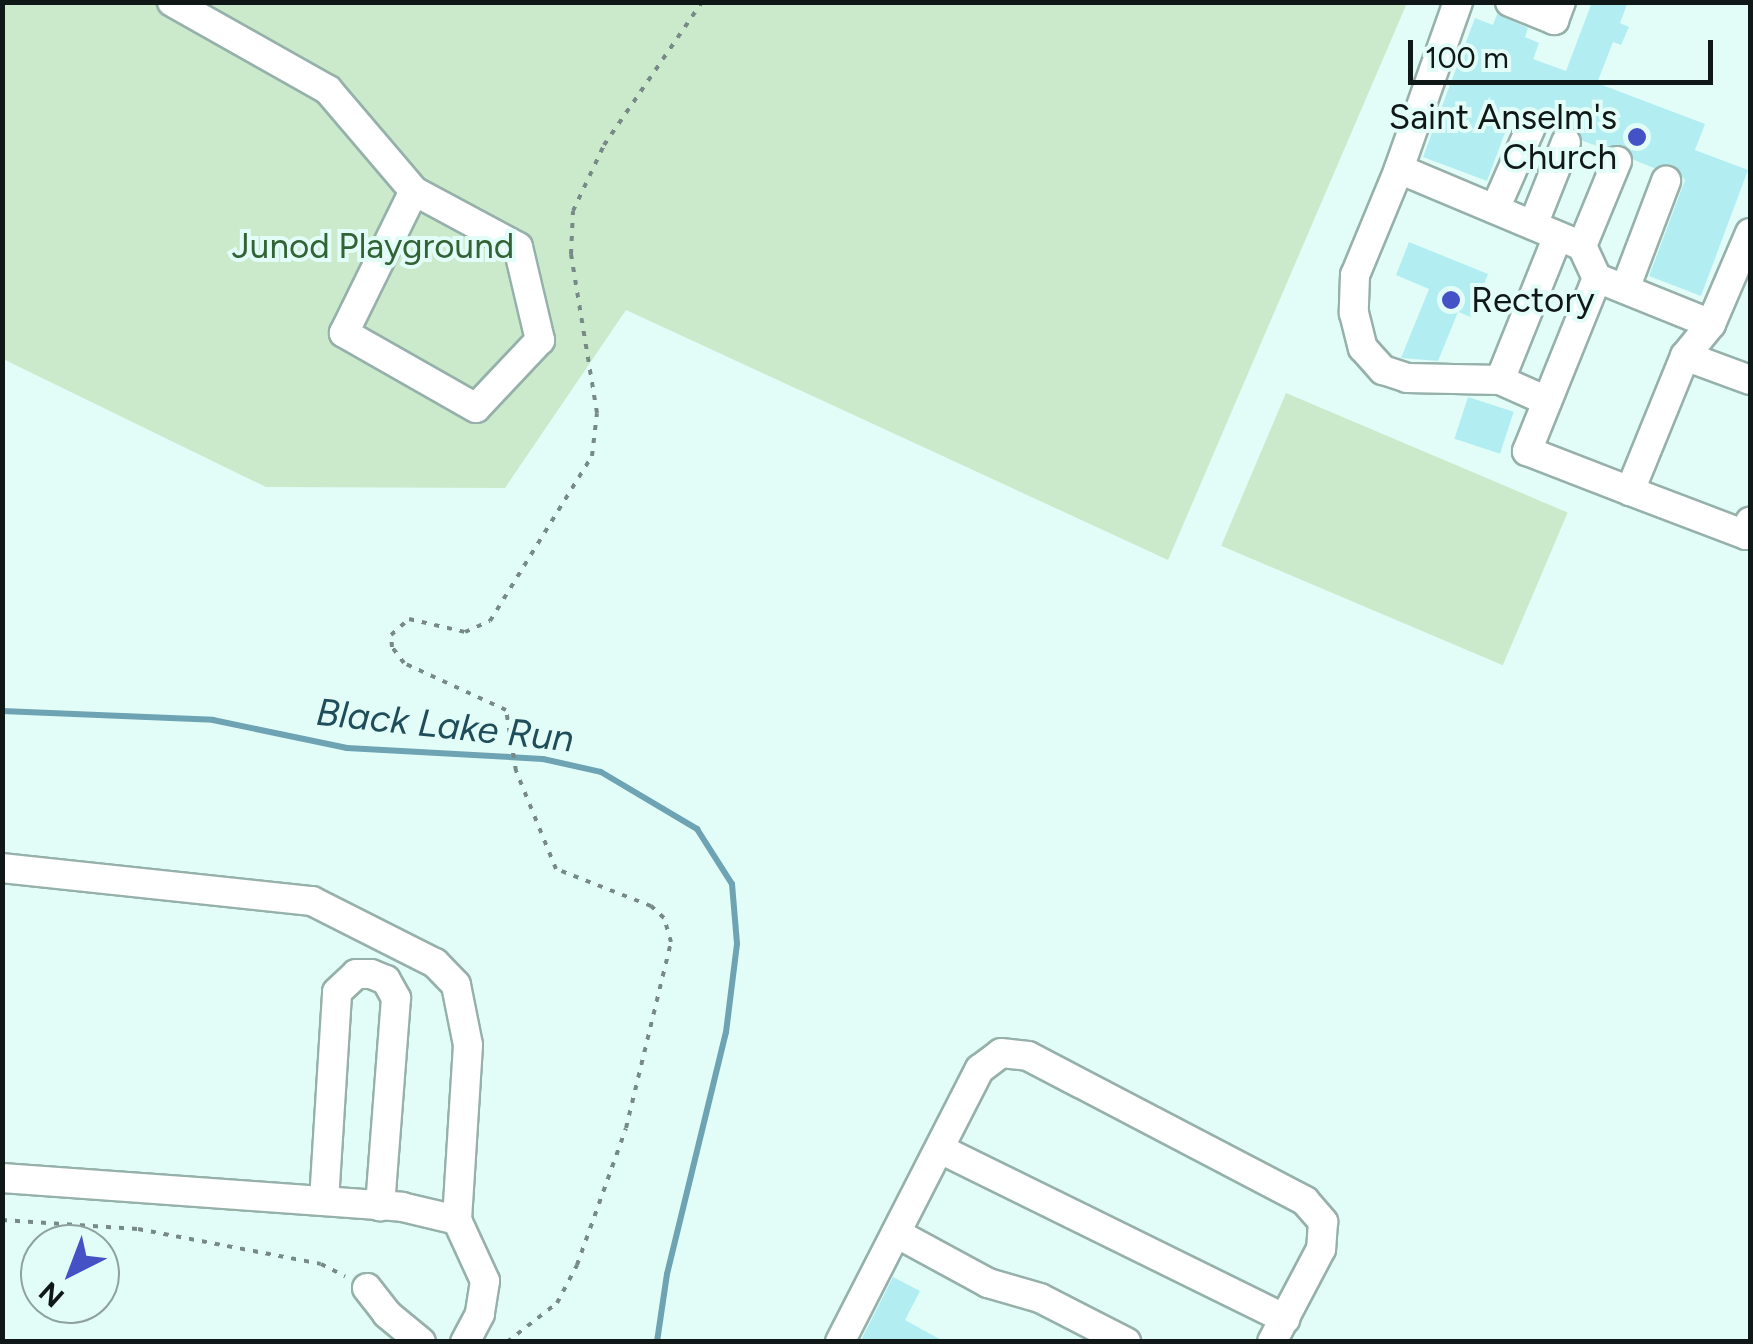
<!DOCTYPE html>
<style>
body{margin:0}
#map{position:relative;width:1753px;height:1344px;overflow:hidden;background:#e2fdf8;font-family:Figtree,sans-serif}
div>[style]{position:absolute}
.green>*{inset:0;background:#cbeacc;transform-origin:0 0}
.stream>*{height:6px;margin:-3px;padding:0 3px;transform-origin:3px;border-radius:3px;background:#6ea3b3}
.building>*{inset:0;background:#b2eef1;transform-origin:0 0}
.path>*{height:4px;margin-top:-2px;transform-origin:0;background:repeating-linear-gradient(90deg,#788a87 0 5px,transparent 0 13px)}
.roads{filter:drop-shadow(2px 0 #96b0aa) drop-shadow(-2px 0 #96b0aa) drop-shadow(0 2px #96b0aa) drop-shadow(0 -2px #96b0aa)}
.minor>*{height:28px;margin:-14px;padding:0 14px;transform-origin:14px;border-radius:14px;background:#fff}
.dots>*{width:28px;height:28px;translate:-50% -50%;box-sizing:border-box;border:5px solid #e2fdf8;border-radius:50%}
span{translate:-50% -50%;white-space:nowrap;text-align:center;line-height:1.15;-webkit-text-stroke:8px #e2fdf8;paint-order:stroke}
.poi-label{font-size:35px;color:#0f1817}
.right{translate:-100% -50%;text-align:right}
.left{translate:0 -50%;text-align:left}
.park-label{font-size:35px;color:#316335}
.water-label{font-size:38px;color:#1f4d5a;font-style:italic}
.frame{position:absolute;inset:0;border:5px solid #0f1817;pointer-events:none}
.north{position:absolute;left:20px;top:1224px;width:100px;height:100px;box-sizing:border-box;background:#e2fdf8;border:2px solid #8ea19e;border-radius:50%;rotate:222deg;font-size:28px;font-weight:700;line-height:40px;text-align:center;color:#0f1817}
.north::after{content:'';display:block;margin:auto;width:35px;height:45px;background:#4452c6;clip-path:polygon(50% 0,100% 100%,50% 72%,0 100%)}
.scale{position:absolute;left:1408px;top:40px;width:305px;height:45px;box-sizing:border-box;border:5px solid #0f1817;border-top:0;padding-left:12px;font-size:30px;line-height:35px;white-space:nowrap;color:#0f1817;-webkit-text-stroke:8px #e2fdf8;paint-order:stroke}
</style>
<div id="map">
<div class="green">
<i style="clip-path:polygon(2px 3px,1407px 3px,1168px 560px,626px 310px,505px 488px,266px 487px,3px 359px)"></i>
<i style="left:1286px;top:393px;width:306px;height:166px;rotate:23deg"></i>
</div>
<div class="stream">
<i style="left:2px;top:711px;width:211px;rotate:2.4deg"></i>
<i style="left:213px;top:720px;width:137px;rotate:11.8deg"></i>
<i style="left:347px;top:748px;width:196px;rotate:3.2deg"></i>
<i style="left:543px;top:759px;width:59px;rotate:12.6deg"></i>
<i style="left:601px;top:772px;width:112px;rotate:30.7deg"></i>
<i style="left:697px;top:829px;width:65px;rotate:57.5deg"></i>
<i style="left:732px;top:884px;width:60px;rotate:85.2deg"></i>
<i style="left:737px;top:944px;width:89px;rotate:97.1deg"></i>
<i style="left:726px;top:1032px;width:249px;rotate:103.7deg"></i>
<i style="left:667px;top:1274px;width:69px;rotate:98.4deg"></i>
</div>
<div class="building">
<i style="clip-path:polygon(1592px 2px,1628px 2px,1620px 23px,1629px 27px,1621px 45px,1613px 42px,1597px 83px,1705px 124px,1695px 150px,1748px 170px,1701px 296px,1649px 276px,1685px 180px,1673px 165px,1654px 168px,1634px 160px,1623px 145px,1605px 149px,1583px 141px,1572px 126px,1548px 128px,1544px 116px,1530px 110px,1512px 114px,1487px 181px,1423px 157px,1475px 18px,1493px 25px,1497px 14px,1528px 28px,1525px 37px,1539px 43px,1533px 59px,1566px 71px)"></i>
<i style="clip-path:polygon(1409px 242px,1488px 274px,1471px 317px,1458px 312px,1438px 361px,1401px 358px,1429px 289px,1396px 275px)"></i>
<i style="left:1468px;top:397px;width:48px;height:44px;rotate:18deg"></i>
<i style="clip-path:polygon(893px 1277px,920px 1291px,905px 1320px,945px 1342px,860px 1342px)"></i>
</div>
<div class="path">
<i style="left:2px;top:1220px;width:136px;rotate:3.8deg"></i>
<i style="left:138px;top:1229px;width:186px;rotate:10.8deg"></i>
<i style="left:321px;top:1264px;width:27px;rotate:27deg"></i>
<i style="left:507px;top:1342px;width:63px;rotate:-38deg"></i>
<i style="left:557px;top:1303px;width:43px;rotate:-62.2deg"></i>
<i style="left:577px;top:1265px;width:145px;rotate:-70.3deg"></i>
<i style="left:626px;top:1128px;width:191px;rotate:-76.4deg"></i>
<i style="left:671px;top:942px;width:25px;rotate:-106deg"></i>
<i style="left:664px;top:918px;width:18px;rotate:-137deg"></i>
<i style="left:651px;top:906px;width:102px;rotate:-158.7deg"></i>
<i style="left:556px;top:869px;width:106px;rotate:-112.2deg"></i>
<i style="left:516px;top:771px;width:62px;rotate:-99.3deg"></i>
<i style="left:506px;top:710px;width:112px;rotate:-155.3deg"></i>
<i style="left:404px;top:663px;width:20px;rotate:-127deg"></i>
<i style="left:392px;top:647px;width:12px;rotate:-95deg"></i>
<i style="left:391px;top:635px;width:24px;rotate:-42deg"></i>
<i style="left:409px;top:619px;width:57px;rotate:13.1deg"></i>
<i style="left:465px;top:632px;width:27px;rotate:-24deg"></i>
<i style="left:490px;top:621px;width:194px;rotate:-58.3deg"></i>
<i style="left:592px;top:456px;width:43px;rotate:-83.4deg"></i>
<i style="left:597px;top:413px;width:161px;rotate:-99.3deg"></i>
<i style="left:571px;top:254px;width:43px;rotate:-87.3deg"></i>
<i style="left:573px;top:211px;width:73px;rotate:-64.8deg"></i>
<i style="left:604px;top:145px;width:173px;rotate:-55.6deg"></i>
</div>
<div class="roads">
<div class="minor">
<i style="left:172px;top:2px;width:179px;rotate:29.4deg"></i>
<i style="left:328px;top:90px;width:133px;rotate:49.6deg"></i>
<i style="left:414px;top:191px;width:118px;rotate:28.3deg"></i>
<i style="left:518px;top:247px;width:96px;rotate:76.7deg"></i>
<i style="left:540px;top:340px;width:93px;rotate:133.3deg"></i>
<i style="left:476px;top:408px;width:152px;rotate:-150.4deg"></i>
<i style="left:344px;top:333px;width:158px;rotate:-63.8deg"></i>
<i style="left:1458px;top:2px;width:177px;rotate:109.5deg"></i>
<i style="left:1399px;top:169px;width:199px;rotate:22.8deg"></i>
<i style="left:1582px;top:246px;width:35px;rotate:65deg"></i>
<i style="left:1597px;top:278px;width:123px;rotate:22deg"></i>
<i style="left:1711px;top:324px;width:99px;rotate:-66.8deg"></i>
<i style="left:1510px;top:2px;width:48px;rotate:22.2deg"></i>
<i style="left:1554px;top:20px;width:19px;rotate:-69deg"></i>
<i style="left:1399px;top:169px;width:115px;rotate:112.5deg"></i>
<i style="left:1355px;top:275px;width:38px;rotate:92deg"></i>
<i style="left:1354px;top:313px;width:36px;rotate:76deg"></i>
<i style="left:1363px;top:348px;width:30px;rotate:48deg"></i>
<i style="left:1383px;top:370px;width:25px;rotate:18deg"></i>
<i style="left:1407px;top:378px;width:93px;rotate:1.2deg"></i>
<i style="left:1495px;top:209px;width:90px;rotate:-66.3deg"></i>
<i style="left:1533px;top:225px;width:89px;rotate:-68.3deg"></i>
<i style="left:1582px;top:246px;width:92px;rotate:-67.6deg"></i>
<i style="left:1597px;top:278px;width:187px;rotate:112deg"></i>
<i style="left:1527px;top:451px;width:110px;rotate:21.2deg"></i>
<i style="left:1625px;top:289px;width:116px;rotate:-69.2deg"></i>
<i style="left:1711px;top:324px;width:41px;rotate:129.1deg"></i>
<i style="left:1685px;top:356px;width:146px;rotate:112.2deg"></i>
<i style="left:1630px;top:491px;width:124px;rotate:20.8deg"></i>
<i style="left:1746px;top:535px;width:14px;rotate:-73deg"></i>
<i style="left:1685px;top:356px;width:69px;rotate:20.3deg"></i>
<i style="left:1547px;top:401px;width:51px;rotate:-155.9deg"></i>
<i style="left:1500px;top:380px;width:155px;rotate:-68.1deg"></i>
<i style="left:2px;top:868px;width:312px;rotate:6.1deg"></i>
<i style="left:312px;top:901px;width:138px;rotate:26.8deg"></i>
<i style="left:435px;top:963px;width:30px;rotate:46deg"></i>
<i style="left:456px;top:985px;width:61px;rotate:78.7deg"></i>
<i style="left:468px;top:1045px;width:175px;rotate:93.6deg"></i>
<i style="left:457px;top:1220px;width:67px;rotate:65.3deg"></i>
<i style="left:485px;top:1281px;width:33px;rotate:99deg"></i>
<i style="left:480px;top:1314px;width:32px;rotate:118deg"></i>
<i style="left:940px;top:1149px;width:385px;rotate:26.2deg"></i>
<i style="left:2px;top:1178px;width:401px;rotate:4.1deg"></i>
<i style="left:402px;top:1207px;width:57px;rotate:13.3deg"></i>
<i style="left:324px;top:1201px;width:209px;rotate:-86.4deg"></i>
<i style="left:337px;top:992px;width:26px;rotate:-43deg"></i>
<i style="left:356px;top:974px;width:15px"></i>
<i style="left:371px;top:974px;width:16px;rotate:22deg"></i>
<i style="left:386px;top:980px;width:21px;rotate:61deg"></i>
<i style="left:396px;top:998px;width:209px;rotate:94.4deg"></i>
<i style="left:896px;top:1233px;width:105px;rotate:28.5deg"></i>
<i style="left:988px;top:1283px;width:54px;rotate:16.1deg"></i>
<i style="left:1040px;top:1298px;width:97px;rotate:27.1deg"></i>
<i style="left:367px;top:1288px;width:33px;rotate:52deg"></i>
<i style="left:387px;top:1314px;width:44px;rotate:39.5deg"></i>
<i style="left:840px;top:1342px;width:307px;rotate:-62.9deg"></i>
<i style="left:980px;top:1069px;width:26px;rotate:-37deg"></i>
<i style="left:1001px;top:1053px;width:27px;rotate:6deg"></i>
<i style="left:1028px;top:1056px;width:313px;rotate:27.6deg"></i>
<i style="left:1305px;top:1201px;width:28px;rotate:49deg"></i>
<i style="left:1323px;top:1222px;width:27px;rotate:94deg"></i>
<i style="left:1321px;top:1249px;width:105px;rotate:117.8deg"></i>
</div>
</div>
<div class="dots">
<i style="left:1637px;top:137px;background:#4452c6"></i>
<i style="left:1451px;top:300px;background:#4452c6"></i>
</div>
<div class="poi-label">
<span class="right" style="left:1617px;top:137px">Saint Anselm's<br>Church</span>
<span class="left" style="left:1471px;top:300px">Rectory</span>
</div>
<div class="park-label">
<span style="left:373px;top:246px">Junod Playground</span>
</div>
<div class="water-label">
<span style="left:445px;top:726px;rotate:6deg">Black Lake Run</span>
</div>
<div class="frame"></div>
<div class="north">N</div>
<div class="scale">100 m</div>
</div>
